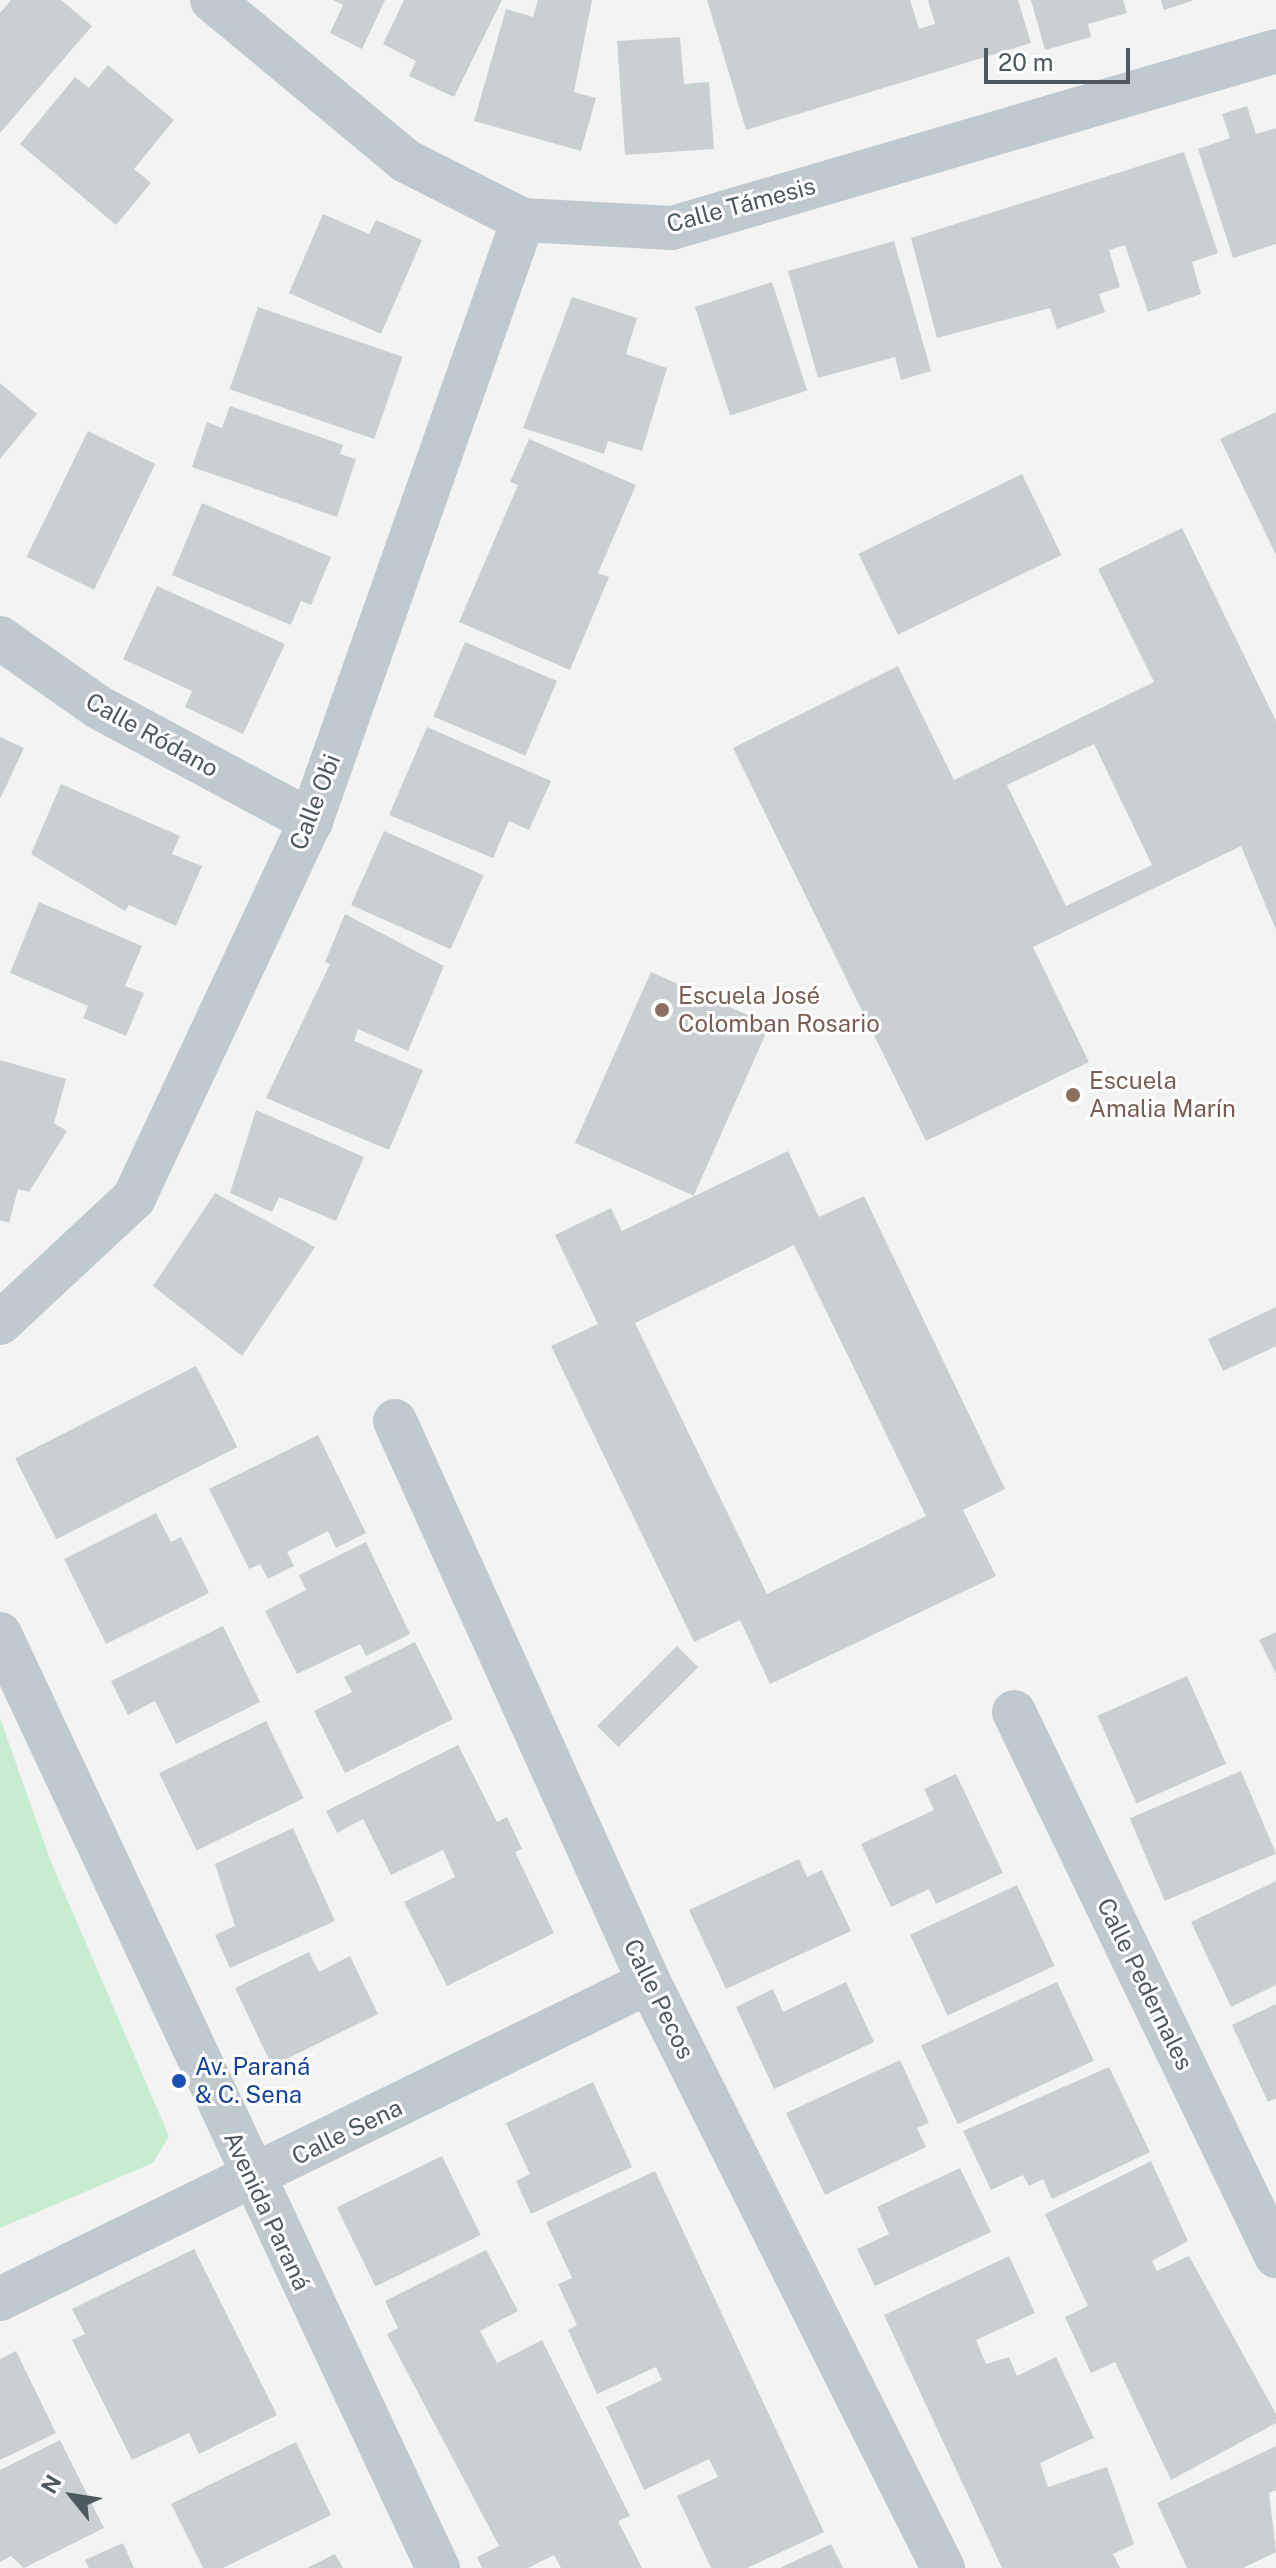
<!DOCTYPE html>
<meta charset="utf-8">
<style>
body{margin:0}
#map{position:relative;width:1276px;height:2568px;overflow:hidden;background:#f4f3f3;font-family:"Public Sans",sans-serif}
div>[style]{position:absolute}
.green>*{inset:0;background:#c8eccf}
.building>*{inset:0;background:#cacfd1;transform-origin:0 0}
.minor>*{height:44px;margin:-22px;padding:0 22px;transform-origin:22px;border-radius:22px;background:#c0c9cd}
.dots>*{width:22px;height:22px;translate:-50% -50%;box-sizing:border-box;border:4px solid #fff;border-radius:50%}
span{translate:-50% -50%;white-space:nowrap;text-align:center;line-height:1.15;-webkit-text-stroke:6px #fff;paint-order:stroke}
.street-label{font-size:24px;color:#4c595e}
.education-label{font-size:24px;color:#785e54}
.left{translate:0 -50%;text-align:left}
.transit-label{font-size:24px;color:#164399}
.north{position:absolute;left:32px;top:2456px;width:80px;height:80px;-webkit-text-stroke:6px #fff;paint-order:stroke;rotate:300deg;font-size:22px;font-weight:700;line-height:32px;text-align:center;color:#4c595e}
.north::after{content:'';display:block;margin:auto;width:28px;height:36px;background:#4c595e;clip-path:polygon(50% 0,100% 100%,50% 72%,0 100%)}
.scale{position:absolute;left:984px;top:48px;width:146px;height:36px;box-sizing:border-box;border:4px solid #4c595e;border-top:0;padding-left:10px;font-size:24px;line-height:28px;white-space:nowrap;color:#4c595e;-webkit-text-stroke:6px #fff;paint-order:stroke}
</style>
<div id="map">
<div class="green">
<i style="clip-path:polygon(0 1718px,51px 1862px,169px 2136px,153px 2163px,0 2228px)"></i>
</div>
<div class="building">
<i style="clip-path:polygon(11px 0,61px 0,92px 26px,0 133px,0 13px)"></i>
<i style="clip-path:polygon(333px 0,385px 0,362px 49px,330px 33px,343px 5px)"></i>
<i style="clip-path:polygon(404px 0,502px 0,454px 97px,409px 76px,416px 61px,383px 44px)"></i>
<i style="clip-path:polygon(538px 0,592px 0,574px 92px,596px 98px,581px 151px,474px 121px,506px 9px,533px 17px)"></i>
<i style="clip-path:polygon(707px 0,910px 0,919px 29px,935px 24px,928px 0,1018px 0,1031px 43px,746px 130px)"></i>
<i style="clip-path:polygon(1031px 0,1123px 0,1127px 13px,1088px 24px,1091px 37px,1045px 50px)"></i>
<i style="clip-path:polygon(1161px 0,1191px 0,1192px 1px,1164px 10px)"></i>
<i style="clip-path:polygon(680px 37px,684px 84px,709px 82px,714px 149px,625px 155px,617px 41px)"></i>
<i style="clip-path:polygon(108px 65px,174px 120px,134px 169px,151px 183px,116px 225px,20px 144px,75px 77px,89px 88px)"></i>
<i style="clip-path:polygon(1247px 106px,1256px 134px,1276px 128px,1276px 244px,1233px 258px,1198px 149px,1230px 138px,1222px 114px)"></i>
<i style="clip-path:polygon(1184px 152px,1218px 253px,1192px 262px,1201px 294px,1148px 312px,1125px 245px,1109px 250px,1120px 287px,1099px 294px,1105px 312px,1057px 329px,1050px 308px,937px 338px,911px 238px)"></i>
<i style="clip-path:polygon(323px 214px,369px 234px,376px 220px,422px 240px,381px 334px,289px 293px)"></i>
<i style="clip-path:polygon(894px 241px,931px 371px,901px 380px,895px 357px,818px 378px,788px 271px)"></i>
<i style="left:772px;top:282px;width:114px;height:81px;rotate:72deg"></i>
<i style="clip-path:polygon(572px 297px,637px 318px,626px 354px,667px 368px,642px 451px,608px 441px,604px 454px,523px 428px)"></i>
<i style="left:258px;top:307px;width:153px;height:87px;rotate:19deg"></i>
<i style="clip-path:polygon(0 383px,37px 414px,0 459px)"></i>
<i style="clip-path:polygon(230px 406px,343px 445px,340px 454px,356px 459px,337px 517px,192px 467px,207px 422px,222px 428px)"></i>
<i style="clip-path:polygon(1276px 412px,1276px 555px,1220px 439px)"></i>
<i style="left:88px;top:431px;width:75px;height:140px;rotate:26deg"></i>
<i style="clip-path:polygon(529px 439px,636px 485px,598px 573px,609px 577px,570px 670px,459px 622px,518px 485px,510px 482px)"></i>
<i style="left:1022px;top:474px;width:90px;height:182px;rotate:64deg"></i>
<i style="clip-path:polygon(202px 503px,331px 557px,311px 605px,301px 601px,291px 625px,172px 575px)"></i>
<i style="clip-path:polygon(evenodd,1182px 528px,1276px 721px,1276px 930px,1241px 846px,1033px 947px,1089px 1062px,926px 1141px,733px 748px,898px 666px,954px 780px,1154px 682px,1098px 569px,1182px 528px,1094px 744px,1152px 865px,1066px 906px,1007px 785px,1094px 744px)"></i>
<i style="clip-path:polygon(157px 586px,285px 644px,243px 734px,185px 707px,192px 691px,123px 659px)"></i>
<i style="left:465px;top:642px;width:100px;height:81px;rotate:23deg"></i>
<i style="clip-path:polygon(427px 727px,551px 781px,529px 830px,509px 821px,493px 858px,389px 815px)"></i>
<i style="clip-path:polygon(0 737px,24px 748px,0 799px)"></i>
<i style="clip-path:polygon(61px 784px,180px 836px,172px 854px,202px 866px,176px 926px,129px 905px,125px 911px,31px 854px)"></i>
<i style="left:384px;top:831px;width:109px;height:81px;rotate:24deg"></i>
<i style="clip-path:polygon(39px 902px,142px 946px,125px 986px,144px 993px,126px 1036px,83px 1018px,88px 1006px,10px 973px)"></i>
<i style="clip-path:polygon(345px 914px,444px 966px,408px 1051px,358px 1029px,354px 1041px,423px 1070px,389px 1150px,266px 1098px,330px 964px,325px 962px)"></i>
<i style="left:651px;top:972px;width:130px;height:187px;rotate:24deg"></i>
<i style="clip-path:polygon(0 1060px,66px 1079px,54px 1123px,67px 1131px,29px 1192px,18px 1189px,9px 1223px,0 1220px)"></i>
<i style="clip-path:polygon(256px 1110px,364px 1157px,336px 1221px,279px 1197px,272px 1212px,230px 1193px)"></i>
<i style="clip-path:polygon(evenodd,788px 1151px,819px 1217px,864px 1196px,1005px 1489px,963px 1510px,996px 1576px,770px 1684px,740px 1620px,694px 1642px,551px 1346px,598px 1324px,555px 1235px,611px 1208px,622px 1231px,788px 1151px,794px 1245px,926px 1516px,767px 1594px,635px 1323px,794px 1245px)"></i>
<i style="clip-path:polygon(215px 1193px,315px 1247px,242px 1356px,153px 1286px)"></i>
<i style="clip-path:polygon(1276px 1307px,1276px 1346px,1223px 1371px,1208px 1339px)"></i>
<i style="left:196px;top:1366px;width:91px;height:203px;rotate:63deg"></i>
<i style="clip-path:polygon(318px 1435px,366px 1533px,336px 1548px,328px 1531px,287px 1552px,294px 1566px,268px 1579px,260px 1564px,249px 1569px,209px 1489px)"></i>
<i style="clip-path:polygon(156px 1513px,171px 1542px,181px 1537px,209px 1593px,106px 1644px,64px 1559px)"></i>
<i style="clip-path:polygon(366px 1542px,410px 1634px,366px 1656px,360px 1644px,297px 1674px,265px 1611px,306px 1590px,299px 1575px)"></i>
<i style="clip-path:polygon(223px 1626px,260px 1702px,176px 1744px,155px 1701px,128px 1715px,111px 1681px)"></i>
<i style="clip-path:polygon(1276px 1632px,1276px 1674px,1259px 1640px)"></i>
<i style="clip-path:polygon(415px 1642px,453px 1719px,345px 1773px,314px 1711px,352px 1692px,344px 1677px)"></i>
<i style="left:677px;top:1646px;width:30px;height:113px;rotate:45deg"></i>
<i style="left:1187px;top:1676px;width:96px;height:98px;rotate:66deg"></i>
<i style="left:266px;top:1721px;width:86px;height:119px;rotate:64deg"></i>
<i style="clip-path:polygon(458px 1745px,497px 1822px,507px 1817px,522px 1849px,515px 1852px,554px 1933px,447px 1986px,404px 1902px,455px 1877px,443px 1850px,391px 1875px,363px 1819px,337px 1833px,326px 1811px)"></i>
<i style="left:1241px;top:1771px;width:90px;height:121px;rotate:67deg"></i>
<i style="clip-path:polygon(956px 1774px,1003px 1873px,936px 1904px,929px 1889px,891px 1907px,861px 1844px,934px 1810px,924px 1789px)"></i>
<i style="clip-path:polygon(293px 1828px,335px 1921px,230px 1968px,215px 1935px,235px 1926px,215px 1864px)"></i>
<i style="clip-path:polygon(799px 1859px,807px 1877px,822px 1870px,851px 1931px,726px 1989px,689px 1910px)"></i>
<i style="clip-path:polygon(1276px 1881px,1276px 1985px,1231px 2007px,1191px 1922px)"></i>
<i style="left:1017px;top:1885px;width:89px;height:118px;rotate:65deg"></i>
<i style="clip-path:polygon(309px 1952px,319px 1972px,350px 1956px,378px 2014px,272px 2066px,235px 1988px)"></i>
<i style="clip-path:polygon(846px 1982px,874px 2042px,774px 2089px,736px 2007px,773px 1989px,783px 2012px)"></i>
<i style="left:1057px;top:1982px;width:87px;height:150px;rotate:65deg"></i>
<i style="clip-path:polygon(1276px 2004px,1276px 2098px,1268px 2102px,1232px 2025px)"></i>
<i style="clip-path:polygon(900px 2060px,929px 2123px,917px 2128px,926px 2147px,825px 2195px,786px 2113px)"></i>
<i style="clip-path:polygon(1109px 2067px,1150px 2152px,1052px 2199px,1043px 2179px,1029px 2186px,1023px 2175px,991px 2190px,963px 2131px)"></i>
<i style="clip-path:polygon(593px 2082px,632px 2167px,531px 2214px,516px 2181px,530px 2174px,506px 2123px)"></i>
<i style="left:442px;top:2156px;width:88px;height:117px;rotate:64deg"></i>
<i style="clip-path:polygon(1151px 2161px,1188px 2241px,1152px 2261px,1157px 2271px,1189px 2256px,1276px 2414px,1276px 2423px,1171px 2480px,1115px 2362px,1091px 2373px,1065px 2317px,1088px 2306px,1045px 2214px)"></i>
<i style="clip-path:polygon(960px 2168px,991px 2232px,875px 2286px,857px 2249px,889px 2234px,877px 2207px)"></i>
<i style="clip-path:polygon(655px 2171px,824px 2532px,747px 2568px,711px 2568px,677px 2496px,718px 2477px,709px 2459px,644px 2490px,606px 2407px,662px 2380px,656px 2367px,597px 2394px,568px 2330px,577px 2325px,558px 2284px,572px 2278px,546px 2222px)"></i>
<i style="clip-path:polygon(194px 2249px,277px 2415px,199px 2454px,189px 2433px,132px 2460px,72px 2340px,85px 2334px,72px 2309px)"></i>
<i style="clip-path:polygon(486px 2250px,518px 2311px,480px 2331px,497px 2363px,542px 2340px,630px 2516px,618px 2521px,642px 2568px,561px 2568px,554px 2555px,528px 2568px,482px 2568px,477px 2557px,499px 2546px,387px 2334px,398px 2328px,385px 2301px)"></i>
<i style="clip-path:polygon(1009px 2256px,1035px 2313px,976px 2340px,986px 2364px,1009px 2357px,1017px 2376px,1056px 2357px,1094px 2438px,1040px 2463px,1048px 2487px,1107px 2467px,1134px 2544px,1113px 2554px,1120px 2568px,1002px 2568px,884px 2315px)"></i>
<i style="clip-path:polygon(16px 2351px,56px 2433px,0 2460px,0 2359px)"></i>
<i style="clip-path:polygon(60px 2440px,104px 2528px,24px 2568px,11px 2556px,0 2562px,0 2470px)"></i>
<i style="clip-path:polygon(296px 2442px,331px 2515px,223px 2568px,203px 2568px,171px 2504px)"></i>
<i style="clip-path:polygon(1276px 2446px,1276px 2490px,1269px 2493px,1276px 2552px,1243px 2568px,1187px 2568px,1157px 2503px)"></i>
<i style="clip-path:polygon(123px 2543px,134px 2568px,89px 2568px,85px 2560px)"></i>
<i style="clip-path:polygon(831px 2544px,843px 2568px,780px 2568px)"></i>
<i style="clip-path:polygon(335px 2554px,343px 2568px,307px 2568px)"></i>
</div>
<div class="minor">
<i style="left:212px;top:0;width:252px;rotate:39.7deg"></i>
<i style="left:406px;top:161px;width:131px;rotate:26.8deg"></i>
<i style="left:523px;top:220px;width:149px;rotate:3.1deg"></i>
<i style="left:672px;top:228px;width:629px;rotate:-16.33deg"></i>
<i style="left:0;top:638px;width:120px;rotate:35.1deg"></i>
<i style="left:98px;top:707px;width:242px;rotate:28.2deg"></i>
<i style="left:0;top:1323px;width:183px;rotate:-43deg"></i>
<i style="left:134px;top:1198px;width:416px;rotate:-64.9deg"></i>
<i style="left:311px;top:821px;width:637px;rotate:-70.57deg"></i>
<i style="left:395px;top:1421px;width:616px;rotate:65.64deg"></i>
<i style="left:649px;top:1982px;width:656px;rotate:63.36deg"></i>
<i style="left:0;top:1634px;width:1032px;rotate:64.88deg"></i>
<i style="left:1014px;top:1712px;width:604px;rotate:64.28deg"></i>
<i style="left:0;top:2299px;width:722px;rotate:-26.03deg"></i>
</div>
<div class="dots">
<i style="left:662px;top:1010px;background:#8d6e63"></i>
<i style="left:1073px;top:1095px;background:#8d6e63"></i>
<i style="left:179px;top:2081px;background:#1a4fb4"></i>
</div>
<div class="street-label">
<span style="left:741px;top:205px;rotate:-15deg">Calle Támesis</span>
<span style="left:152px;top:735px;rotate:29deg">Calle Ródano</span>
<span style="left:315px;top:802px;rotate:-69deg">Calle Obi</span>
<span style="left:1145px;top:1984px;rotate:64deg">Calle Pedernales</span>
<span style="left:659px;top:1999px;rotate:64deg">Calle Pecos</span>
<span style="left:347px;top:2132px;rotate:-26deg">Calle Sena</span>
<span style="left:267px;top:2211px;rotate:65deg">Avenida Paraná</span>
</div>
<div class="education-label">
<span class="left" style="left:678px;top:1010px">Escuela José<br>Colomban Rosario</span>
<span class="left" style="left:1089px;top:1095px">Escuela<br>Amalia Marín</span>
</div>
<div class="transit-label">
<span class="left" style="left:195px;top:2081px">Av. Paraná<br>&amp; C. Sena</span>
</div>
<div class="north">N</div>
<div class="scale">20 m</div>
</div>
